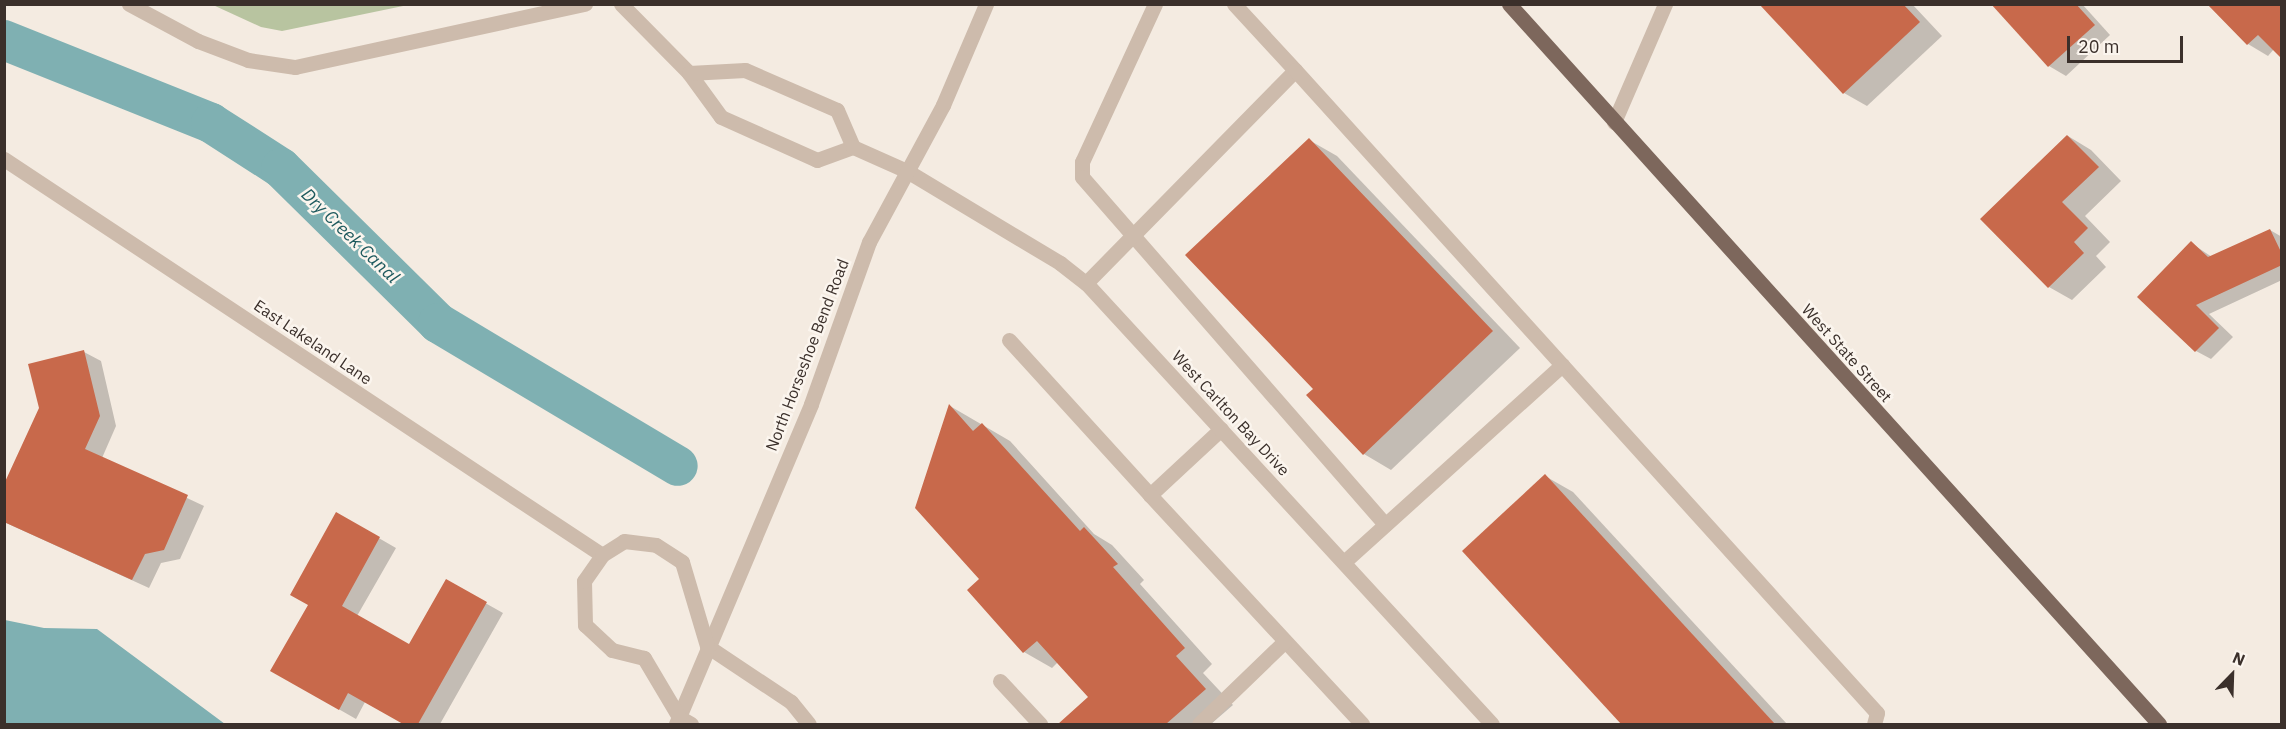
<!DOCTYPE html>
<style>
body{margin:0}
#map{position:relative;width:2286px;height:729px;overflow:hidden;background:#f4ebe1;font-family:"IBM Plex Sans",sans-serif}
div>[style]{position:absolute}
.green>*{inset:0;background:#b8c4a0}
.water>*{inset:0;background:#7fb0b2}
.shadow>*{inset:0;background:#0003}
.canal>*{height:40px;margin:-20px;padding:0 20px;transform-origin:20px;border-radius:20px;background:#7fb0b2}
.building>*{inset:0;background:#c8694b}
.service>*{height:15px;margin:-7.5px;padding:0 7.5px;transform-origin:7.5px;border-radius:7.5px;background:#cdbbac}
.minor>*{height:15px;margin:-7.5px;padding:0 7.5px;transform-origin:7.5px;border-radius:7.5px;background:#cdbbac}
.primary>*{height:15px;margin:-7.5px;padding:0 7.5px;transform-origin:7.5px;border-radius:7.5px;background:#7d675c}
span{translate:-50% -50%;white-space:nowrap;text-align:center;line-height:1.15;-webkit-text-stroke:5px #fbf5ee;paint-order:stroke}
.street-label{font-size:16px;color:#3b302b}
.water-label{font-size:18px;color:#1f5a5e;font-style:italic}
.frame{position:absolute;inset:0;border:6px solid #3b302b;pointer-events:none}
.north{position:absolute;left:2202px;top:645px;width:60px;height:60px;-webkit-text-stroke:4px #fbf5ee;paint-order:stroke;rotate:23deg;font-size:16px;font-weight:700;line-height:24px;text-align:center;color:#3b302b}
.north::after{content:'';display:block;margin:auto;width:21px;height:27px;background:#3b302b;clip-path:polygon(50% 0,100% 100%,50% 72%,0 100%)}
.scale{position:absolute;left:2067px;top:36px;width:116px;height:27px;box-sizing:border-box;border:3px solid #3b302b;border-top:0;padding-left:8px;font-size:18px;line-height:21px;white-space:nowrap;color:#3b302b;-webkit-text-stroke:4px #fbf5ee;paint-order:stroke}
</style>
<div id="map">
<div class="green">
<i style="clip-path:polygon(213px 5px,408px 5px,282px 31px,261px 27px)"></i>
</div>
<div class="water">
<i style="clip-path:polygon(5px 620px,44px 628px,97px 629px,225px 724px,5px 724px)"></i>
</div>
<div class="shadow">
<i style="clip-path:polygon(1761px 4px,1912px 4px,1942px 36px,1867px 106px,1844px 93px)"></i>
<i style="clip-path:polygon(2007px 4px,2082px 4px,2110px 35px,2066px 76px,2049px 66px,1999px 12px)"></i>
<i style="clip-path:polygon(2209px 4px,2282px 4px,2274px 49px,2268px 56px,2248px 44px)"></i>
<i style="clip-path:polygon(2068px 136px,2091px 150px,2121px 181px,2085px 216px,2110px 242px,2096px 256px,2106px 267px,2072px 300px,2049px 287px,1983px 219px)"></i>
<i style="clip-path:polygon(1309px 140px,1337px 156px,1520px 348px,1391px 470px,1364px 454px)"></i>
<i style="clip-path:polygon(2270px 230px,2282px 237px,2282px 280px,2209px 314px,2233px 337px,2211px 359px,2196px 351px,2191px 243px,2212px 257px)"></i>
<i style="clip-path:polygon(84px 352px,101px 361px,116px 426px,102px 458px,204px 506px,180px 559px,161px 563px,149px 588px,4px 522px)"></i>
<i style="clip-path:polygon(950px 406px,1010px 441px,1094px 534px,1112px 545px,1144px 580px,1140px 584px,1212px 664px,1203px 673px,1233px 705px,1211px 724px,1090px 724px,1076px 710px,1090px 697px,1058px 662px,1052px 668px,1024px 652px,981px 579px)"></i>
<i style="clip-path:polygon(1545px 476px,1573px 492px,1787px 724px,1623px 724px,1464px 551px)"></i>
<i style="clip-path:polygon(337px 514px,396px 548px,357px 616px,410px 646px,446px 581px,503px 613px,440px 724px,405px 724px,365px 702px,356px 719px,272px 671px,310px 605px)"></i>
</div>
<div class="canal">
<i style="left:4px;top:40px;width:223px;rotate:21.8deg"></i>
<i style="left:211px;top:123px;width:83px;rotate:32.7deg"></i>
<i style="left:281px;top:168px;width:221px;rotate:44.6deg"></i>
<i style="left:438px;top:323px;width:279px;rotate:30.8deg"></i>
</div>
<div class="building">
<i style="clip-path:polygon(1759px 4px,1903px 4px,1920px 22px,1843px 94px)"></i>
<i style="clip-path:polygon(1991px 4px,2076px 4px,2095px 25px,2048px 67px)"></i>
<i style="clip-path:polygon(2207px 4px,2282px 4px,2282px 59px,2258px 35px,2247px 45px)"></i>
<i style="clip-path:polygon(2067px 135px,2099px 167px,2062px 202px,2088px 228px,2074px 242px,2084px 253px,2048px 288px,1980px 219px)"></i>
<i style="clip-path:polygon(1309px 138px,1493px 331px,1363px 455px,1306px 395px,1313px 389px,1185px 255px)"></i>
<i style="clip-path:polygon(2270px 229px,2282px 254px,2282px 265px,2196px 305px,2219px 328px,2195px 352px,2137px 297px,2191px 241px,2208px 257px)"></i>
<i style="clip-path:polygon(84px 350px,100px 416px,85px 449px,188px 495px,164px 550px,145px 554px,132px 580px,4px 522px,4px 484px,39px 408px,28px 364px)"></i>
<i style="clip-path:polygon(949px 404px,973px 431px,982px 423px,1080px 531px,1084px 527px,1118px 564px,1113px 567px,1185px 648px,1176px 656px,1206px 689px,1166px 724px,1058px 724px,1088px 697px,1037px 641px,1023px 653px,967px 590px,979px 579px,915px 508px)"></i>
<i style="clip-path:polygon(1545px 474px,1775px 724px,1621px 724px,1462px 551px)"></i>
<i style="clip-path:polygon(336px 512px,380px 537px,342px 606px,409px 644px,446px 579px,487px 602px,418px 724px,403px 724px,348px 693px,339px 710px,270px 671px,308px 605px,290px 595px)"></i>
</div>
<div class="service">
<i style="left:129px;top:4px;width:78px;rotate:28.2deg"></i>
<i style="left:198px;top:41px;width:53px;rotate:20.8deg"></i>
<i style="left:248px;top:60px;width:48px;rotate:8.5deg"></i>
<i style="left:295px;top:67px;width:297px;rotate:-12.3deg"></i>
<i style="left:621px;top:4px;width:97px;rotate:45.4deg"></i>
<i style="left:689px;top:73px;width:54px;rotate:54deg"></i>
<i style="left:721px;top:117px;width:105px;rotate:24.1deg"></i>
<i style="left:817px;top:160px;width:38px;rotate:-20deg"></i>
<i style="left:1155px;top:4px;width:174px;rotate:114.8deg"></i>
<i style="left:1082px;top:162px;width:15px;rotate:90deg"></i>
<i style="left:1082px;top:177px;width:461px;rotate:48.9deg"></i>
<i style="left:1234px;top:4px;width:90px;rotate:47.3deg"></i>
<i style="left:689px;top:73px;width:56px;rotate:-3.1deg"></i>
<i style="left:745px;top:70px;width:100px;rotate:23.5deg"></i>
<i style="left:837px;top:110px;width:40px;rotate:66.6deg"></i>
<i style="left:853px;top:147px;width:59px;rotate:24deg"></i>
<i style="left:1086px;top:283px;width:298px;rotate:-45.5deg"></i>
<i style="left:1295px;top:70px;width:867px;rotate:47.85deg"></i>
<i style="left:1877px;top:713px;width:11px;rotate:105deg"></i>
<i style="left:1009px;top:340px;width:210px;rotate:47.7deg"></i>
<i style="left:1221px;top:429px;width:97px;rotate:137.1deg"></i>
<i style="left:1150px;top:495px;width:312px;rotate:47.2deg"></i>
<i style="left:1344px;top:562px;width:294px;rotate:-42.1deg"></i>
<i style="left:1000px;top:681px;width:59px;rotate:47.1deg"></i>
<i style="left:1199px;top:724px;width:118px;rotate:-44deg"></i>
</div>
<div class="minor">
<i style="left:1614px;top:122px;width:129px;rotate:-66.6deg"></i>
<i style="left:4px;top:159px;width:717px;rotate:33.51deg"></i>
<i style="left:907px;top:171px;width:179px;rotate:31deg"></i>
<i style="left:1060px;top:263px;width:33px;rotate:38deg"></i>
<i style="left:1086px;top:283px;width:599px;rotate:47.37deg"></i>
<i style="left:707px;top:646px;width:101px;rotate:33.7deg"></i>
<i style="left:791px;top:702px;width:28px;rotate:51deg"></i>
<i style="left:676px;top:724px;width:347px;rotate:-67.1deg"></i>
<i style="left:811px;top:404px;width:172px;rotate:-70.3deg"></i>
<i style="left:869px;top:242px;width:156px;rotate:-61.6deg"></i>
<i style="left:943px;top:105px;width:110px;rotate:-66.9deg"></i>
<i style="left:691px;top:724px;width:14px;rotate:-150deg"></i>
<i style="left:679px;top:717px;width:69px;rotate:-120.7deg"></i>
<i style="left:644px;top:658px;width:33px;rotate:-166deg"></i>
<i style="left:612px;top:650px;width:37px;rotate:-137deg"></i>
<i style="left:585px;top:625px;width:44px;rotate:-91.3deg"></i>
<i style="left:584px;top:581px;width:32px;rotate:-55deg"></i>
<i style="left:602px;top:555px;width:26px;rotate:-32deg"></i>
<i style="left:624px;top:541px;width:32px;rotate:7deg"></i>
<i style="left:656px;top:545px;width:31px;rotate:33deg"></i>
<i style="left:682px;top:562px;width:88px;rotate:73.4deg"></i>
</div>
<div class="primary">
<i style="left:1509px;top:4px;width:970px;rotate:47.92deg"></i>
</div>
<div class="street-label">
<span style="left:313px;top:342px;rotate:34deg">East Lakeland Lane</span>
<span style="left:1847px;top:353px;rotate:48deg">West State Street</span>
<span style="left:807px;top:355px;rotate:-69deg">North Horseshoe Bend Road</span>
<span style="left:1231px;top:413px;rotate:47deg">West Carlton Bay Drive</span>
</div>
<div class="water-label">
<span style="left:350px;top:236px;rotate:44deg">Dry Creek Canal</span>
</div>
<div class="frame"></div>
<div class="north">N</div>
<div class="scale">20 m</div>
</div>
